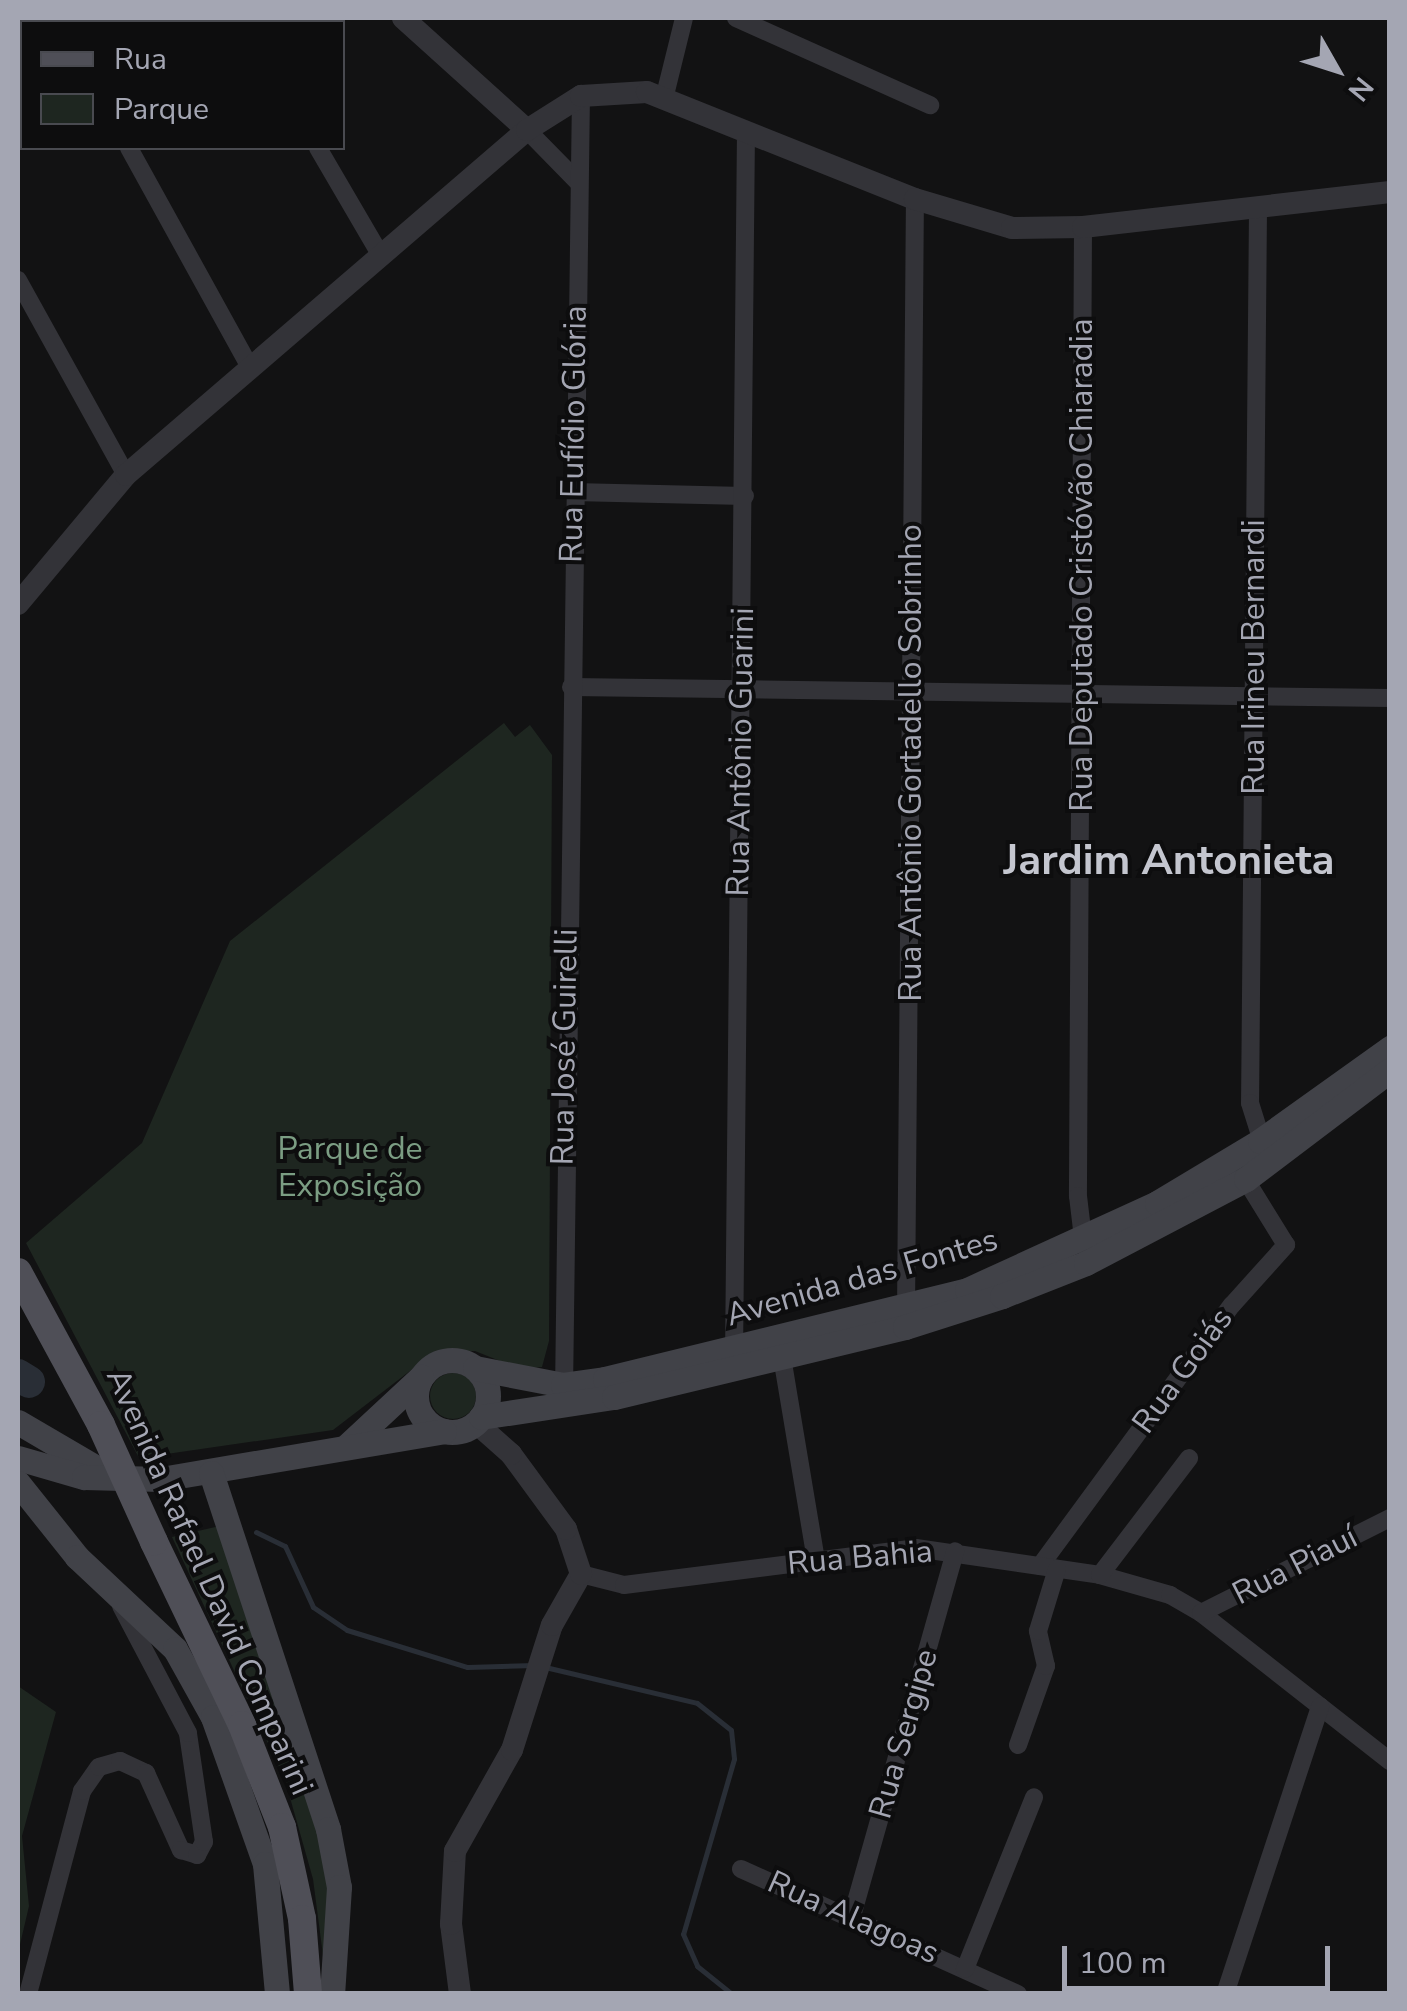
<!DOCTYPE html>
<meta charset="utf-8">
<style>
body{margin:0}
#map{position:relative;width:1407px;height:2011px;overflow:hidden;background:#121213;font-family:"Nunito Sans",sans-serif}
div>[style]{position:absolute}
.green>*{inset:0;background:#1e2620}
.round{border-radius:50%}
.stream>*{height:5px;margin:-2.5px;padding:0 2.5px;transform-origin:2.5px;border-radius:2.5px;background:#292e36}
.river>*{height:32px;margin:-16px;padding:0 16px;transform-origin:16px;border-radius:16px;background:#292e36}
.minor>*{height:18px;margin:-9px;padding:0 9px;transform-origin:9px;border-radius:9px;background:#333338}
.tertiary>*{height:22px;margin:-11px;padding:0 11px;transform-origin:11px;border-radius:11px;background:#333338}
.secondary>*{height:25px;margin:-12.5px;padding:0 12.5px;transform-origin:12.5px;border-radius:12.5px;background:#414248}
.secondary>.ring{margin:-12.5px;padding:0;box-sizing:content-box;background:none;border:25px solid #414248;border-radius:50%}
.primary>*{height:28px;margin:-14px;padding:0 14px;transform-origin:14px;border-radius:14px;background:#4f4f57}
.primary-bridge>*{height:28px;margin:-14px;padding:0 14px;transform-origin:14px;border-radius:14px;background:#4f4f57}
span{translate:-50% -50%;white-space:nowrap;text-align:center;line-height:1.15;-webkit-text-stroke:8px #0d0d0e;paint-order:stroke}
.street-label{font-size:32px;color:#a4a6b3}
.park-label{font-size:32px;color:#7b9d83}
.district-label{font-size:42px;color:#c4c6cf;font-weight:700}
.frame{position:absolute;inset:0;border:20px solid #a4a6b3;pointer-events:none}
.legend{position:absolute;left:20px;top:20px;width:325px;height:130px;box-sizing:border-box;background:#0d0d0e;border:2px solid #494a50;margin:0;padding:12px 18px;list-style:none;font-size:30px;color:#a4a6b3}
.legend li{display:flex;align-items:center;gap:20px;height:50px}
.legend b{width:50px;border:2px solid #494a50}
.north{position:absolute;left:1287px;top:20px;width:100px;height:100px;-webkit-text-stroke:8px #0d0d0e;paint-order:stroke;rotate:129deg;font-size:28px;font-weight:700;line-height:40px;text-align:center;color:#a4a6b3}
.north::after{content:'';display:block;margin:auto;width:35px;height:45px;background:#a4a6b3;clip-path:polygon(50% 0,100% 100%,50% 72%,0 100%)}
.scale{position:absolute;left:1062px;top:1946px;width:268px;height:45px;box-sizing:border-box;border:5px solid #a4a6b3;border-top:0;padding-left:12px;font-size:30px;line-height:35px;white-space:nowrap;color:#a4a6b3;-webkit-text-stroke:8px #0d0d0e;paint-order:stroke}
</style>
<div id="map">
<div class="green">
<i style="clip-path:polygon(504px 723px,515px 737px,530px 725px,552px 755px,549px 1341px,542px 1367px,520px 1369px,475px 1351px,436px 1351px,333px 1430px,139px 1458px,26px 1243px,142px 1143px,230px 941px)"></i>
<i class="round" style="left:430px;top:1373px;width:46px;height:46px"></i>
<i style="clip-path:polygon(224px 1525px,330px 1863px,327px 1986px,313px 1879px,285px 1780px,172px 1537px)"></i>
<i style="clip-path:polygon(18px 1686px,56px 1712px,22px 1836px,29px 1906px,18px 1953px)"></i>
</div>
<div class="stream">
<i style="left:256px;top:1532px;width:32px;rotate:26deg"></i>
<i style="left:285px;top:1546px;width:67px;rotate:65.3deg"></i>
<i style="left:313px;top:1607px;width:41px;rotate:34.1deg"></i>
<i style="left:347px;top:1630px;width:126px;rotate:17.1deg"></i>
<i style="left:467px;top:1667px;width:67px;rotate:-1.7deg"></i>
<i style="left:545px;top:1667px;width:156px;rotate:13.3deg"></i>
<i style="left:697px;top:1703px;width:43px;rotate:38.5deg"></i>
<i style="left:731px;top:1730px;width:29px;rotate:84deg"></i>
<i style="left:734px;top:1759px;width:182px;rotate:106.2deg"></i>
<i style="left:683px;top:1934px;width:35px;rotate:66deg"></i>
<i style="left:697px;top:1966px;width:45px;rotate:38.7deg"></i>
</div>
<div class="river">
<i style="left:18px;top:1375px;width:13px;rotate:32deg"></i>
</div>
<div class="minor">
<i style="left:57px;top:18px;width:5px;rotate:53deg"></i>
<i style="left:243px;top:18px;width:5px;rotate:53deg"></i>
<i style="left:736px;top:18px;width:213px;rotate:24.2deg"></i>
<i style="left:664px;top:99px;width:83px;rotate:-76.1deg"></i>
<i style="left:527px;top:130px;width:73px;rotate:45.6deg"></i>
<i style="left:129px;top:148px;width:248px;rotate:61.1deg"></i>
<i style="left:318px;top:148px;width:125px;rotate:59.7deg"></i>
<i style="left:1258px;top:209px;width:894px;rotate:90.51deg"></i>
<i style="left:1250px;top:1103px;width:50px;rotate:72.6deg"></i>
<i style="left:1083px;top:227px;width:969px;rotate:90.3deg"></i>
<i style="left:1078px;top:1196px;width:50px;rotate:83.2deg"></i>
<i style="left:18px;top:280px;width:223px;rotate:61deg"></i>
<i style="left:573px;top:492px;width:172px;rotate:1.3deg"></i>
<i style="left:571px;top:687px;width:819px;rotate:0.77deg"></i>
<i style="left:906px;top:1313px;width:1114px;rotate:-89.54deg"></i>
<i style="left:782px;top:1357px;width:206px;rotate:80.5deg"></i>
<i style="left:734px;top:1358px;width:1223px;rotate:-89.44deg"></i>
<i style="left:564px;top:1392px;width:1296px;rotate:-89.25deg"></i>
<i style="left:1040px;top:1566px;width:324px;rotate:-53.7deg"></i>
<i style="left:1232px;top:1305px;width:81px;rotate:-48deg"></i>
<i style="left:1286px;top:1245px;width:89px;rotate:-121.7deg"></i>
<i style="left:581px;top:1574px;width:44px;rotate:14.3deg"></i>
<i style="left:624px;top:1585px;width:294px;rotate:-7.2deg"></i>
<i style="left:916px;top:1548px;width:186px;rotate:8.3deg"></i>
<i style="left:1100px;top:1575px;width:73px;rotate:15.9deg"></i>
<i style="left:1170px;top:1595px;width:36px;rotate:30deg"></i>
<i style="left:1201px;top:1613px;width:240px;rotate:38.1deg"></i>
<i style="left:1100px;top:1575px;width:147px;rotate:-52.7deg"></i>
<i style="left:1201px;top:1613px;width:212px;rotate:-26.7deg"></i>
<i style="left:1018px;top:1745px;width:84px;rotate:-70.5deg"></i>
<i style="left:1046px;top:1666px;width:36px;rotate:-103deg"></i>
<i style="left:1038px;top:1631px;width:65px;rotate:-73deg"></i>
<i style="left:741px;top:1869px;width:304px;rotate:24.3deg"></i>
<i style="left:852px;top:1916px;width:379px;rotate:-74.2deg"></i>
<i style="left:965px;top:1969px;width:185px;rotate:-68.1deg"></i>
<i style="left:28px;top:1994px;width:210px;rotate:-75.1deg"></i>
<i style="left:82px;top:1791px;width:29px;rotate:-55deg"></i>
<i style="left:99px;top:1767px;width:22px;rotate:-16deg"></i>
<i style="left:120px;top:1761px;width:29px;rotate:25deg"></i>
<i style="left:146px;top:1773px;width:85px;rotate:65.6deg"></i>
<i style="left:181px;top:1850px;width:17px;rotate:17deg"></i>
<i style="left:197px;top:1855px;width:15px;rotate:-62deg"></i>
<i style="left:204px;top:1842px;width:110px;rotate:-98.4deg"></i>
<i style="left:188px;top:1733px;width:144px;rotate:-117.8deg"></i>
<i style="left:1225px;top:1994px;width:303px;rotate:-71.7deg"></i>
</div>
<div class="tertiary">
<i style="left:403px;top:18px;width:167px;rotate:42.1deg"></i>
<i style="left:18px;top:604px;width:168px;rotate:-50.1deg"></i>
<i style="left:126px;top:475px;width:529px;rotate:-40.71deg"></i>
<i style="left:527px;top:130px;width:64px;rotate:-32.2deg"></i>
<i style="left:581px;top:96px;width:66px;rotate:-3.5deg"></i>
<i style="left:647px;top:92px;width:289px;rotate:21.8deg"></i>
<i style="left:915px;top:199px;width:101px;rotate:16.6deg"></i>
<i style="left:1012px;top:228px;width:71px;rotate:-0.8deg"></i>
<i style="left:1083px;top:227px;width:309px;rotate:-6.5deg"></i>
<i style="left:460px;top:1994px;width:71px;rotate:-97.3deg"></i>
<i style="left:451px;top:1924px;width:73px;rotate:-86.9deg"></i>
<i style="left:455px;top:1851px;width:116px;rotate:-60.6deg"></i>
<i style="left:512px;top:1750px;width:131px;rotate:-72.3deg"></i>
<i style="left:552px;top:1625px;width:59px;rotate:-60.4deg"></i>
<i style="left:581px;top:1574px;width:47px;rotate:-108.4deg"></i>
<i style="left:566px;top:1529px;width:93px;rotate:-126.3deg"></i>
<i style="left:511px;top:1454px;width:47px;rotate:-138.5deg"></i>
</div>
<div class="secondary">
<i class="ring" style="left:416px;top:1360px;width:47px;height:47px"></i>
<i style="left:475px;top:1368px;width:90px;rotate:10.9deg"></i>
<i style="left:563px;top:1385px;width:42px;rotate:-8.1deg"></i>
<i style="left:605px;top:1379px;width:373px;rotate:-13.8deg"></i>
<i style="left:967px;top:1290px;width:209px;rotate:-24.6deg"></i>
<i style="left:1157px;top:1203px;width:120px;rotate:-31deg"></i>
<i style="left:1260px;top:1141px;width:160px;rotate:-35.6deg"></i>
<i style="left:481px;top:1417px;width:134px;rotate:-8.6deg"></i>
<i style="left:614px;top:1397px;width:299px;rotate:-13.5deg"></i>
<i style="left:905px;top:1327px;width:102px;rotate:-17.7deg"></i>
<i style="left:1002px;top:1296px;width:90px;rotate:-21.4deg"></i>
<i style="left:1086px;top:1263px;width:181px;rotate:-27.7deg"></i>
<i style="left:1246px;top:1179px;width:181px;rotate:-37.1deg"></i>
<i style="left:18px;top:1422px;width:107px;rotate:30.4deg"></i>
<i style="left:348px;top:1445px;width:100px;rotate:-43deg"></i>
<i style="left:18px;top:1458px;width:69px;rotate:16.1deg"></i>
<i style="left:84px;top:1477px;width:77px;rotate:1.5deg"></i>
<i style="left:161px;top:1479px;width:287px;rotate:-9.6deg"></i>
<i style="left:211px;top:1473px;width:375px;rotate:71.8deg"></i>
<i style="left:328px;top:1829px;width:59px;rotate:79.3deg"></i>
<i style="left:339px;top:1887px;width:107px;rotate:93.7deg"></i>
<i style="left:18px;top:1483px;width:95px;rotate:51.4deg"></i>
<i style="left:77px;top:1557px;width:134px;rotate:43.2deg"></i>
<i style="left:175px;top:1649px;width:78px;rotate:60.8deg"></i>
<i style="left:213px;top:1717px;width:156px;rotate:70.5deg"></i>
<i style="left:265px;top:1864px;width:131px;rotate:84.7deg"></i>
</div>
<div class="primary">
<i style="left:18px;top:1272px;width:174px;rotate:61.5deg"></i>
<i style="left:154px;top:1542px;width:203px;rotate:64.3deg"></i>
<i style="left:242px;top:1725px;width:110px;rotate:68.6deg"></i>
<i style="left:282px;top:1827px;width:94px;rotate:77.7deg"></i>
<i style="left:302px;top:1919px;width:75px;rotate:85.4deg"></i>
</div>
<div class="primary-bridge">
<i style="left:101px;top:1425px;width:128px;rotate:65.6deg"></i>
</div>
<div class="street-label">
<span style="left:574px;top:434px;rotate:-89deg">Rua Eufídio Glória</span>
<span style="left:1082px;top:565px;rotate:-90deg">Rua Deputado Cristóvão Chiaradia</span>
<span style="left:1254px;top:657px;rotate:-90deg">Rua Irineu Bernardi</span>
<span style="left:741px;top:752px;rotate:-89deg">Rua Antônio Guarini</span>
<span style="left:911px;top:763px;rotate:-90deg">Rua Antônio Gortadello Sobrinho</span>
<span style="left:565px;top:1047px;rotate:-89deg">Rua José Guirelli</span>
<span style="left:862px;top:1278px;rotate:-16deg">Avenida das Fontes</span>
<span style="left:1183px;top:1371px;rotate:-54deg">Rua Goiás</span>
<span style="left:860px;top:1558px;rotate:-5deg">Rua Bahia</span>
<span style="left:1295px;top:1566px;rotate:-27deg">Rua Piauí</span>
<span style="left:209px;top:1582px;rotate:66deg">Avenida Rafael David Comparini</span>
<span style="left:904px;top:1734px;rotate:-74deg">Rua Sergipe</span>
<span style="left:853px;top:1918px;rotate:24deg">Rua Alagoas</span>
</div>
<div class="park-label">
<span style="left:350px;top:1168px">Parque de<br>Exposição</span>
</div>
<div class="district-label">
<span style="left:1169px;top:861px">Jardim Antonieta</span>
</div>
<div class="frame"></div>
<ul class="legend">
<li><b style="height:12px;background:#4f4f57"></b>Rua</li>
<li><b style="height:28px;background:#1e2620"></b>Parque</li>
</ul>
<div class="north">N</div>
<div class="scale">100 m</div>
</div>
